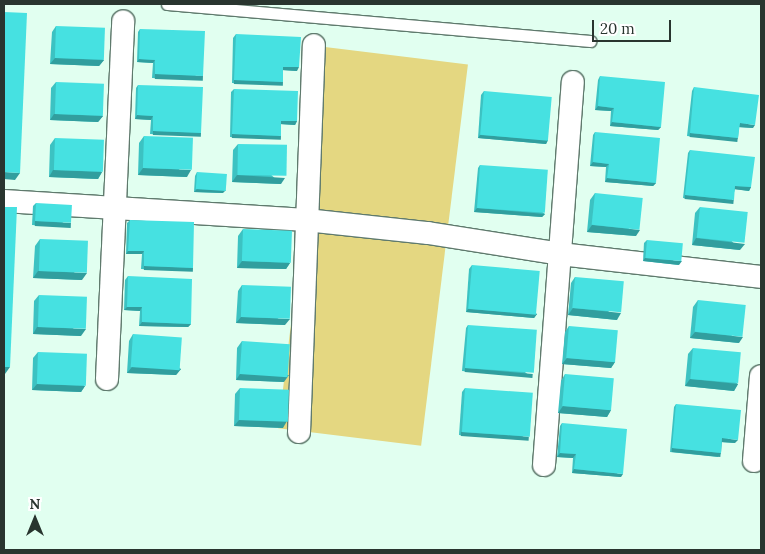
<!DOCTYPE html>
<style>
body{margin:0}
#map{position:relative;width:765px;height:554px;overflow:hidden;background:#e1fff0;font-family:Lora,serif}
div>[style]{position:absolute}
.green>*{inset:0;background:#e4d781;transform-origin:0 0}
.roads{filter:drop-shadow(1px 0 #5f7a6d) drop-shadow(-1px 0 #5f7a6d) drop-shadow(0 1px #5f7a6d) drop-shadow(0 -1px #5f7a6d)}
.service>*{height:11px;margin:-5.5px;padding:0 5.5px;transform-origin:5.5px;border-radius:5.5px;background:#fff}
.minor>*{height:22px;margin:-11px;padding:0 11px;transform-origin:11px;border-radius:11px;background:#fff}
.wall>*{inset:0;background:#3cc2c2}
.shaded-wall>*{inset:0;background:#319e9e;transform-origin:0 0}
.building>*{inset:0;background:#46e1e1;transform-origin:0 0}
span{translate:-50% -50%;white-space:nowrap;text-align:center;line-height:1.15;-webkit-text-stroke:4px #fff;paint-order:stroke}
.frame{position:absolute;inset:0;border:5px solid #29352f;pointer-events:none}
.north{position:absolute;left:10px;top:494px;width:50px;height:50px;-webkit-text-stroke:4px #fff;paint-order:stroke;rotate:0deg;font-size:14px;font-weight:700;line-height:20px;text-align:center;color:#29352f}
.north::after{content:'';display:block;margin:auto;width:18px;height:22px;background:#29352f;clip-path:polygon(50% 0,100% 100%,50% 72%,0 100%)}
.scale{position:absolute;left:592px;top:20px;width:79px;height:22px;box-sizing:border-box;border:2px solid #29352f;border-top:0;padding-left:6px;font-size:15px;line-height:18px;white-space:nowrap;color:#29352f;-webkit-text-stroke:4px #fff;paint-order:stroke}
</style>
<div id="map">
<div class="green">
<i style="left:325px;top:47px;width:144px;height:384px;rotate:7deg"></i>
</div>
<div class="roads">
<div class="service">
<i style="left:167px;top:4px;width:425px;rotate:5deg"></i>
</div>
<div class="minor">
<i style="left:4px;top:201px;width:303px;rotate:3.6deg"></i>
<i style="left:306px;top:220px;width:123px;rotate:6.1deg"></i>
<i style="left:428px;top:233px;width:134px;rotate:9deg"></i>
<i style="left:560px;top:254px;width:202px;rotate:6.5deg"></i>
<i style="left:107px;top:379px;width:358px;rotate:-87.4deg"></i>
<i style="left:299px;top:432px;width:387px;rotate:-87.8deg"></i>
<i style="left:754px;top:461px;width:85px;rotate:-85.3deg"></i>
<i style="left:544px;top:465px;width:384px;rotate:-85.7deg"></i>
</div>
</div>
<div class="wall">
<i style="clip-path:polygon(56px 26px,104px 60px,99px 66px,50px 64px,52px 32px)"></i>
<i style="clip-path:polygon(140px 29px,201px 80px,152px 78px,153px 63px,137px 62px,138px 32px)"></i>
<i style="clip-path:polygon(236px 34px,297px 71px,283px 70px,281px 85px,232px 83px,233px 38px)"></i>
<i style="clip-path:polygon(600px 76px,661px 127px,658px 130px,610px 126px,611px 111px,595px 110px,598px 80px)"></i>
<i style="clip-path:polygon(56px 82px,103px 116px,98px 122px,50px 120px,51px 88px)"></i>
<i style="clip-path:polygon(138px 85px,201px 133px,199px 136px,150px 134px,151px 120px,135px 119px,136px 88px)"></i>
<i style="clip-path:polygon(694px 87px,753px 128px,739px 127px,738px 138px,736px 141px,687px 136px,692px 91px)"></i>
<i style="clip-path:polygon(234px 89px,297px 121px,295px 125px,281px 124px,278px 139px,230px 137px,231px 92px)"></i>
<i style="clip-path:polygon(484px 91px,548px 140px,546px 144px,478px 138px,481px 95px)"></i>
<i style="clip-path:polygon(595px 132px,656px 183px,653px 186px,605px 182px,606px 167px,590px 166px,593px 135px)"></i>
<i style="clip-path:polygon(144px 136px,187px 177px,138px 175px,139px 143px)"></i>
<i style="clip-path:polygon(55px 138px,102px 172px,98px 179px,49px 177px,50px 145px)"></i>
<i style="clip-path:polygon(238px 144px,281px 184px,232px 182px,233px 150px)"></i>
<i style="clip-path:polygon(690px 150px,751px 187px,749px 191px,735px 189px,731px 203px,683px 198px,688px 153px)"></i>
<i style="clip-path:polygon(480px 165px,545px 214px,542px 217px,474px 212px,478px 168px)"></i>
<i style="clip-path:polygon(197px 172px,223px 193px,194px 192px,195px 176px)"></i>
<i style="clip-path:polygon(595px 193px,636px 236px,587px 232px,590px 200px)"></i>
<i style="clip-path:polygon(36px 203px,69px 227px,32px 225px,33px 206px)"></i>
<i style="clip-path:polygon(700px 207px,740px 250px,692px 245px,695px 213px)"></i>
<i style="clip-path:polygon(130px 220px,193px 268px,190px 271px,141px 269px,142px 254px,126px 254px,127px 223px)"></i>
<i style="clip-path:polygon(243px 229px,290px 263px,286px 269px,237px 268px,238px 236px)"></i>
<i style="clip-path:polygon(40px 239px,82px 280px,33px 278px,35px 246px)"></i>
<i style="clip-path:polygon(647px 240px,679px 265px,643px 261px,644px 243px)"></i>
<i style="clip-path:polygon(472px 265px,537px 314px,534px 318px,466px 312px,469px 269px)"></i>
<i style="clip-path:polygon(128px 276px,191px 324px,188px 327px,139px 326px,140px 311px,124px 310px,125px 280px)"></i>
<i style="clip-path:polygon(575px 277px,617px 320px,568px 315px,571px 283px)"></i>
<i style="clip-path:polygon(242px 285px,285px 325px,236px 323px,238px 291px)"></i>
<i style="clip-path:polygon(39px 295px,81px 336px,33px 334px,34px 301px)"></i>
<i style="clip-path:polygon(698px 300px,739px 343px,690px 338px,693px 307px)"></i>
<i style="clip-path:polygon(468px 325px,531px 377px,462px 371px,466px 328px)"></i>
<i style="clip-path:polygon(569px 326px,615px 362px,611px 368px,562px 364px,565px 332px)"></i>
<i style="clip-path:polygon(133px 334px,181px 369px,176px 375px,127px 373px,129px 341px)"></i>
<i style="clip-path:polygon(242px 341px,284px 382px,236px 380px,237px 348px)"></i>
<i style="clip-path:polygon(693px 348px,738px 384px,734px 391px,685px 386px,688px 354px)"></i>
<i style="clip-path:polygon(38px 352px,85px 386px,81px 392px,32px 390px,33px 358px)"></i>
<i style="clip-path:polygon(565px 374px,611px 410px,607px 417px,558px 413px,561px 381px)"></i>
<i style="clip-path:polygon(240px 388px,283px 428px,234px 426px,235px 394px)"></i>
<i style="clip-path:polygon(465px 388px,527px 440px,459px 435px,462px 392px)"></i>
<i style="clip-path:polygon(676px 404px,735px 443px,722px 442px,721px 453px,718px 457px,670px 452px,674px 407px)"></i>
<i style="clip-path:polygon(562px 423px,621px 477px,572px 473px,573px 458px,557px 457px,560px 426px)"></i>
</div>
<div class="shaded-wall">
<i style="clip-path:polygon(55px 58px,104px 60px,99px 66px,50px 64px)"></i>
<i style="clip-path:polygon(139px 59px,155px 60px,153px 63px,137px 62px)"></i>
<i style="clip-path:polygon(283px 67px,299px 67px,297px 71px,281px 70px)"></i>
<i style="left:155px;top:74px;width:48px;height:5px;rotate:2deg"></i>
<i style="left:234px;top:80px;width:49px;height:4px;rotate:2deg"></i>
<i style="clip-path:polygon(598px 106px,614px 108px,611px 111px,595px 110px)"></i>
<i style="clip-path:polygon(54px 114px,103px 116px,98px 122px,50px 120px)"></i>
<i style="clip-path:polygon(137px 115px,153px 116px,151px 120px,135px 119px)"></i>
<i style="clip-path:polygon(281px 121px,297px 121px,295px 125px,279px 124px)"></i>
<i style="clip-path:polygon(612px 122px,661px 127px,658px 130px,610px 126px)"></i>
<i style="clip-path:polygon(740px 123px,755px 125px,753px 128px,737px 127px)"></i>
<i style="left:153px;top:131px;width:48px;height:4px;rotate:2deg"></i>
<i style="left:690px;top:133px;width:48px;height:4px;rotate:6deg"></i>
<i style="left:232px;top:134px;width:49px;height:4px;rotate:2deg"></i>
<i style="clip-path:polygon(480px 135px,548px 140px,546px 144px,478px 138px)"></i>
<i style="clip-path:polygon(593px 162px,609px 164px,606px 167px,590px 166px)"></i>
<i style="clip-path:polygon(143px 168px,191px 170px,187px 177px,138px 175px)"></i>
<i style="clip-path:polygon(53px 170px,102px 172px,98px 179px,49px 177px)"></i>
<i style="clip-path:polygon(4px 172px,20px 173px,15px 180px,4px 179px)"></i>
<i style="clip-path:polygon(237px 175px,285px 178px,281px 184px,232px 182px)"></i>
<i style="clip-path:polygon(607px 178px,656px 183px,653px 186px,605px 182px)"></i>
<i style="clip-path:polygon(735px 186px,751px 187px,749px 191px,733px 189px)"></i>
<i style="clip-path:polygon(197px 189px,226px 190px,223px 193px,194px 192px)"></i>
<i style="left:685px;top:195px;width:49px;height:4px;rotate:6deg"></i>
<i style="clip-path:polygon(477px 208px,545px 214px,542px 217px,474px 212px)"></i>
<i style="left:35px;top:221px;width:36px;height:5px;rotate:3deg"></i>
<i style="clip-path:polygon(592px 225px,640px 230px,636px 236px,587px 232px)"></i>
<i style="clip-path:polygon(696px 238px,745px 244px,740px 250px,692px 245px)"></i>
<i style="clip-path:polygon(128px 251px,144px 251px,142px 254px,126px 254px)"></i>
<i style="clip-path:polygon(645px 258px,682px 261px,679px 265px,643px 261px)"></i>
<i style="clip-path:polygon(242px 261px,290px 263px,286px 269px,237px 268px)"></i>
<i style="left:144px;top:266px;width:49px;height:4px;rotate:2deg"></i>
<i style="clip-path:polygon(38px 271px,87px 273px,82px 280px,33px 278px)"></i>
<i style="clip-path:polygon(127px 307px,142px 307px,140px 311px,124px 310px)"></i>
<i style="clip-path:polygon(573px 308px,621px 313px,617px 320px,568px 315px)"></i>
<i style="clip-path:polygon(468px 309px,537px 314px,534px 318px,466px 312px)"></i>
<i style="clip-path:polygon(241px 317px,290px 319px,285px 325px,236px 323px)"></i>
<i style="clip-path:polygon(142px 322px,191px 324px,188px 327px,139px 326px)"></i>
<i style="clip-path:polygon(37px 327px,86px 329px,81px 336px,33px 334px)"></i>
<i style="clip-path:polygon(695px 332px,743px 337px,739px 343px,690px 338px)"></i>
<i style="clip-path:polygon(567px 358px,615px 362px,611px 368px,562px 364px)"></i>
<i style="clip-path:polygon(4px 367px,10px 367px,5px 374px,4px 374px)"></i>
<i style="clip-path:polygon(132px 367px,181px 369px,176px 375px,127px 373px)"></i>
<i style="left:465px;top:368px;width:68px;height:4px;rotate:5deg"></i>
<i style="clip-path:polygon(240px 374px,289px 375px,284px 382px,236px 380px)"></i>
<i style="clip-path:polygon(690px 379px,738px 384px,734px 391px,685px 386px)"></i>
<i style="clip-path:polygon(37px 384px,85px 386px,81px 392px,32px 390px)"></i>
<i style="clip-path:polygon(563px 406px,611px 410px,607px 417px,558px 413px)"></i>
<i style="clip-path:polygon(239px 420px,287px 421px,283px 428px,234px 426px)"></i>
<i style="left:461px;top:432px;width:68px;height:4px;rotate:4deg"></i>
<i style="clip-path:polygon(722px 438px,738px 440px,735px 443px,720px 442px)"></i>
<i style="left:672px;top:448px;width:49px;height:4px;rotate:6deg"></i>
<i style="clip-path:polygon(560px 453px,576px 454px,573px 458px,557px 457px)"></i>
<i style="clip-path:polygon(574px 469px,623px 474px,621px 477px,572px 473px)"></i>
</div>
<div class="building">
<i style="clip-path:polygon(4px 12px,27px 13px,20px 173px,4px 172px)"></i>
<i style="left:56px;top:26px;width:49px;height:32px;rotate:2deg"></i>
<i style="clip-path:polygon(140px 29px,205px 31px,203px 76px,155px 74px,155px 60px,139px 59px)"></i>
<i style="clip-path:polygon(236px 34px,301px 37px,299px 67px,283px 67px,283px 82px,234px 80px)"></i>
<i style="clip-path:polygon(600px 76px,665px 82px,661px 127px,612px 122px,614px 108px,598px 106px)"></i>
<i style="left:56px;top:82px;width:48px;height:32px;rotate:2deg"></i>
<i style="clip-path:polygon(138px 85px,203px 87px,201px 133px,153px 131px,153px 116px,137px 115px)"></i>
<i style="clip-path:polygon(694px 87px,759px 95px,755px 125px,740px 123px,738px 138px,690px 133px)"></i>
<i style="clip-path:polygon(234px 89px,298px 91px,297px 121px,281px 121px,281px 136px,232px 134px)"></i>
<i style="left:484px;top:91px;width:68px;height:44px;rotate:5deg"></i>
<i style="clip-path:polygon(595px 132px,660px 138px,656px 183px,607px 178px,609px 164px,593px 162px)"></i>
<i style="left:144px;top:136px;width:49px;height:32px;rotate:2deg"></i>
<i style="left:55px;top:138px;width:49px;height:32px;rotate:2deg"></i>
<i style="left:238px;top:144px;width:49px;height:31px;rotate:1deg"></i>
<i style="clip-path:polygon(690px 150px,755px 157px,751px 187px,735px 186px,734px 200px,685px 195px)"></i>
<i style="left:480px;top:165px;width:68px;height:43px;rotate:4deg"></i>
<i style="left:197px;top:172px;width:30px;height:17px;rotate:4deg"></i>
<i style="left:595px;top:193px;width:48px;height:32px;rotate:6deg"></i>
<i style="left:36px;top:203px;width:36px;height:18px;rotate:3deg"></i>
<i style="clip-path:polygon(4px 207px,17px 207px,10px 367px,4px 367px)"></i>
<i style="left:700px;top:207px;width:48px;height:31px;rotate:6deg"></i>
<i style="clip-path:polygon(130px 220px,194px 222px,193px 268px,144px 266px,144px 251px,128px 251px)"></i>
<i style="left:243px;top:229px;width:49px;height:32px;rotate:2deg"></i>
<i style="left:40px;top:239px;width:48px;height:32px;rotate:2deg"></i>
<i style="left:647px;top:240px;width:36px;height:18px;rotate:5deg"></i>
<i style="left:472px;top:265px;width:68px;height:44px;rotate:5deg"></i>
<i style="clip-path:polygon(128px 276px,192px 279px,191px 324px,142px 322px,142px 307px,127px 307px)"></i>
<i style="left:575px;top:277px;width:49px;height:31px;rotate:5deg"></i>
<i style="left:242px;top:285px;width:49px;height:32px;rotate:2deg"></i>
<i style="left:39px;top:295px;width:48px;height:32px;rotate:2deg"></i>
<i style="left:698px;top:300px;width:48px;height:32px;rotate:6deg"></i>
<i style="left:468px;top:325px;width:69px;height:43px;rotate:4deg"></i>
<i style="left:569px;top:326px;width:49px;height:32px;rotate:5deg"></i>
<i style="left:133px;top:334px;width:49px;height:33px;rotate:4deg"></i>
<i style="left:242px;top:341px;width:48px;height:33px;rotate:4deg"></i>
<i style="left:693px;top:348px;width:48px;height:31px;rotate:5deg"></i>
<i style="left:38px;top:352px;width:49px;height:32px;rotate:2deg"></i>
<i style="left:565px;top:374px;width:49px;height:32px;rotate:5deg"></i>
<i style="left:240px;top:388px;width:49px;height:32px;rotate:2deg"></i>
<i style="left:465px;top:388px;width:68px;height:44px;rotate:4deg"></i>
<i style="clip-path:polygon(676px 404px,741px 410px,738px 440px,722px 438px,721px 453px,672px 448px)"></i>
<i style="clip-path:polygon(562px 423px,627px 429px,623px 474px,574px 469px,576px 454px,560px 453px)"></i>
</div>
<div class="frame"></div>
<div class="north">N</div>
<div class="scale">20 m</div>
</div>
